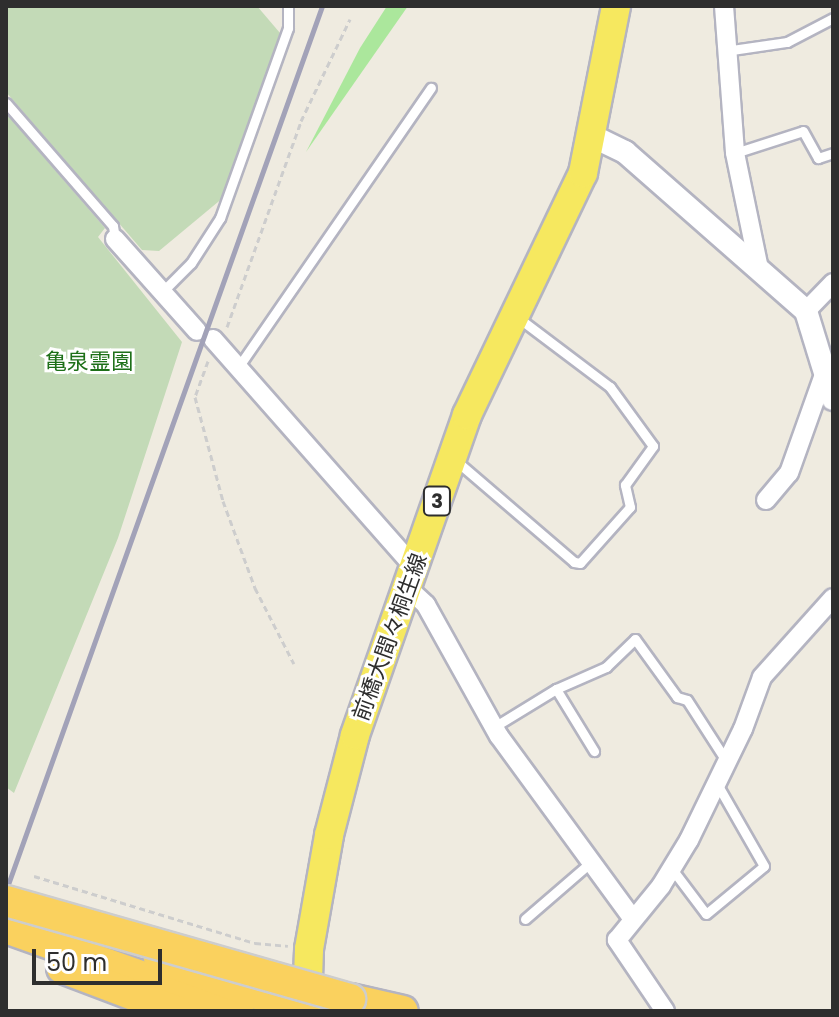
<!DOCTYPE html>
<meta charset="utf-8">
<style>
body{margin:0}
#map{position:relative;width:839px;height:1017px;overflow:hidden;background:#efebe0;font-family:Poppins,"Noto Sans JP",sans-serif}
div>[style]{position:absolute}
.green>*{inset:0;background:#abe79c}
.cemetery>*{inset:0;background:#c3dab7}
.path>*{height:3px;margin-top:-1.5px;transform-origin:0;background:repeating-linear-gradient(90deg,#cdcdcd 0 6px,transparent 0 10px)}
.roads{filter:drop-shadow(2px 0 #b4b4c1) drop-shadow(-2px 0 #b4b4c1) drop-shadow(0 2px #b4b4c1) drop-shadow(0 -2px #b4b4c1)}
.service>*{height:9px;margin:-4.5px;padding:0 4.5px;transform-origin:4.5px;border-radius:4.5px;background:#fff}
.minor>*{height:18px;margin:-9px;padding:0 9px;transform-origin:9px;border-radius:9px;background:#fff}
.tertiary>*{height:22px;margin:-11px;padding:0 11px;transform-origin:11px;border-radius:11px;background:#fff}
.primary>*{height:28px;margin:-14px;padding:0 14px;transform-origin:14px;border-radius:14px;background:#f6e85f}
.trunk>*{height:30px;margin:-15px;padding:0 15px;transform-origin:15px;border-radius:15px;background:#fad15e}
.rail>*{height:5px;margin:-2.5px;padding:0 2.5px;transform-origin:2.5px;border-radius:2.5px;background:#a2a2b8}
.bridges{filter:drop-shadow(2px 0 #cdcdcd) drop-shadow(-2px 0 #cdcdcd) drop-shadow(0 2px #cdcdcd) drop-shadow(0 -2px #cdcdcd)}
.trunk-bridge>*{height:30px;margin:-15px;padding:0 15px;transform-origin:15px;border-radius:15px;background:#fad15e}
span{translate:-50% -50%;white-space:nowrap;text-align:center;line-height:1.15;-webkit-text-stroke:6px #fff;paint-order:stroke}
.shield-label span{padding:2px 6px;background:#fff;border:2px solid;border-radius:6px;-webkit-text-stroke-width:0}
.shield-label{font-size:20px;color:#2e2e2e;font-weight:700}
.park-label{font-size:22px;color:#1e7019}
.street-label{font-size:22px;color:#2e2e2e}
.frame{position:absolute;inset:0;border:8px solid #2e2e2e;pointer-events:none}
.scale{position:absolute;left:32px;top:949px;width:130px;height:36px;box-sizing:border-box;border:4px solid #2e2e2e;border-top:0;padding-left:10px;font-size:24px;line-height:28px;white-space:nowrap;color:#2e2e2e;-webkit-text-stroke:6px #fff;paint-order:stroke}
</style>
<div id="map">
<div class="green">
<i style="clip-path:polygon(387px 6px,408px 6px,306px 152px,360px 48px)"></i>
</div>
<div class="cemetery">
<i style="clip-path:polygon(6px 6px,257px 6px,280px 33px,224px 197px,159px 251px,142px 250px,6px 92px)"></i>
<i style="clip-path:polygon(6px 113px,105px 228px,98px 237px,182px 342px,118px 538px,14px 793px,6px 787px)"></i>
</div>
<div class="path">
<i style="left:227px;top:327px;width:219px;rotate:-70.2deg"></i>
<i style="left:301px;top:121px;width:113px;rotate:-64.3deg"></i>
<i style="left:208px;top:361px;width:38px;rotate:110deg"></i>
<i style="left:195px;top:397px;width:108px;rotate:74.9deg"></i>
<i style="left:223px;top:501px;width:93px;rotate:69.8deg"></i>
<i style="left:255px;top:588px;width:85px;rotate:62.8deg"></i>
<i style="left:34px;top:876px;width:231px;rotate:16.9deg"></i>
<i style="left:255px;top:943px;width:33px;rotate:5deg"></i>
</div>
<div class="roads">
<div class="service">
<i style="left:725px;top:51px;width:63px;rotate:-8.3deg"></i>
<i style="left:787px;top:42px;width:52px;rotate:-27.6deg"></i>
<i style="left:6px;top:103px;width:163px;rotate:49deg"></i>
<i style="left:113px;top:226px;width:13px;rotate:81deg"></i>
<i style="left:735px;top:153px;width:71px;rotate:-17.9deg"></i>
<i style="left:803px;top:131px;width:31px;rotate:61deg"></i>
<i style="left:818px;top:158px;width:16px;rotate:-18deg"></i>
<i style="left:161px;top:293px;width:42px;rotate:-45deg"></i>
<i style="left:191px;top:263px;width:54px;rotate:-57.2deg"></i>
<i style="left:220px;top:218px;width:202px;rotate:-70.3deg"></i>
<i style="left:288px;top:28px;width:22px;rotate:-90deg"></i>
<i style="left:239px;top:366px;width:338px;rotate:-55.4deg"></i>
<i style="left:454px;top:459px;width:158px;rotate:40.6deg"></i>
<i style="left:574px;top:562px;width:6px;rotate:9deg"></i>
<i style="left:580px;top:563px;width:75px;rotate:-48.2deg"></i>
<i style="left:630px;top:507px;width:23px;rotate:-103deg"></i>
<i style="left:625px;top:485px;width:48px;rotate:-54.3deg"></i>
<i style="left:653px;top:446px;width:73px;rotate:-126.1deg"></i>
<i style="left:610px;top:387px;width:116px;rotate:-143deg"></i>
<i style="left:556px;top:689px;width:73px;rotate:58.5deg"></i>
<i style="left:494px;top:727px;width:73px;rotate:-31.5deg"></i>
<i style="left:556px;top:689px;width:55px;rotate:-23.7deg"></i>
<i style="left:606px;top:667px;width:40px;rotate:-44deg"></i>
<i style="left:635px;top:639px;width:72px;rotate:54.1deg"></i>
<i style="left:677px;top:697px;width:10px;rotate:17deg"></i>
<i style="left:687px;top:700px;width:74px;rotate:57.2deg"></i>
<i style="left:672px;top:869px;width:56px;rotate:52.9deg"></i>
<i style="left:706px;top:914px;width:75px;rotate:-39.6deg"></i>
<i style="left:764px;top:866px;width:95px;rotate:-119.8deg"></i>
<i style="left:525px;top:919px;width:87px;rotate:-40.8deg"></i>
</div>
<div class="minor">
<i style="left:724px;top:6px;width:147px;rotate:85.7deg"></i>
<i style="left:735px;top:153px;width:113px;rotate:78.3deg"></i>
<i style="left:115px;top:239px;width:123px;rotate:48.3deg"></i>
<i style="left:806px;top:311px;width:39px;rotate:-46deg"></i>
<i style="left:213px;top:339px;width:307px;rotate:48.6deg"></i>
<i style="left:766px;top:500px;width:35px;rotate:-50deg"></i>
<i style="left:789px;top:473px;width:110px;rotate:-70.4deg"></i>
<i style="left:409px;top:589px;width:23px;rotate:43deg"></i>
<i style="left:426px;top:605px;width:150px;rotate:60.9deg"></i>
<i style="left:499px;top:736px;width:225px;rotate:53.8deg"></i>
<i style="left:665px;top:1011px;width:86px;rotate:-124.1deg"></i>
<i style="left:617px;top:940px;width:70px;rotate:-50.8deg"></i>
<i style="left:661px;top:886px;width:54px;rotate:-58.7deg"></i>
<i style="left:689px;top:840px;width:123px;rotate:-64.1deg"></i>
<i style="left:743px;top:729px;width:55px;rotate:-69.9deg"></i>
<i style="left:762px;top:677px;width:106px;rotate:-48.1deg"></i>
</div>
<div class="tertiary">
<i style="left:592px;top:136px;width:37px;rotate:26deg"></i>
<i style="left:625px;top:152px;width:241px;rotate:41.3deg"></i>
<i style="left:806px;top:311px;width:92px;rotate:72.9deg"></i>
</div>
<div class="primary">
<i style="left:307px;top:1007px;width:58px;rotate:-88deg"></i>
<i style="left:309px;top:949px;width:116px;rotate:-80deg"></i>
<i style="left:329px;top:835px;width:103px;rotate:-75.4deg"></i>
<i style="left:355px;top:735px;width:339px;rotate:-70.7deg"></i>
<i style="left:467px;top:415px;width:268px;rotate:-64.4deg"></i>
<i style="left:583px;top:173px;width:170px;rotate:-78.8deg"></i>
</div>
<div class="trunk">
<i style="left:6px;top:928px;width:247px;rotate:19.6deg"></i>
<i style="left:159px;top:958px;width:154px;rotate:20.1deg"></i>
<i style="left:62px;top:968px;width:122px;rotate:20.7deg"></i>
<i style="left:350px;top:999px;width:54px;rotate:12.8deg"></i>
</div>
</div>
<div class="rail">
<i style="left:6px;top:890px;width:939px;rotate:-70.33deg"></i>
</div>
<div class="bridges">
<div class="trunk-bridge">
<i style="left:6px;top:901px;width:358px;rotate:15.9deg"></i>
</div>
</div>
<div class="shield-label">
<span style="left:437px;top:501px">3</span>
</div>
<div class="park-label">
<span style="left:89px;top:362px">亀泉霊園</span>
</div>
<div class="street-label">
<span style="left:390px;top:637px;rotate:-70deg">前橋大間々桐生線</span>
</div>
<div class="frame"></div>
<div class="scale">50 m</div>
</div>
